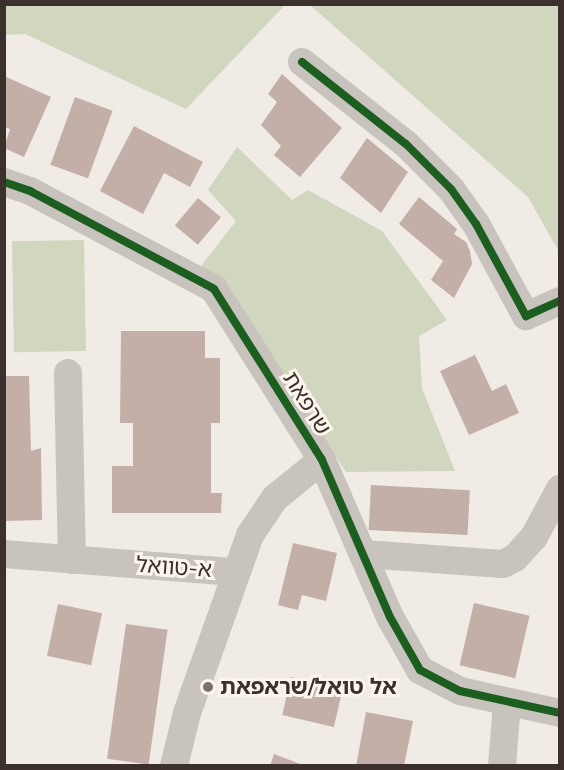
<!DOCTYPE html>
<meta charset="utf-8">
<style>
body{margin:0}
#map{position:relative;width:564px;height:770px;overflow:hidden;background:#f0ebe5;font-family:Mulish,"Noto Sans Hebrew",sans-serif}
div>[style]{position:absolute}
.green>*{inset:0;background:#d1d6bf;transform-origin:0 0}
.building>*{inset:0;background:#c3afa7;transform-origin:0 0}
.minor>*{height:28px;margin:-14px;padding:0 14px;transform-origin:14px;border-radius:14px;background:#c9c3be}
.cycleway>*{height:8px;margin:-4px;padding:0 4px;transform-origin:4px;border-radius:4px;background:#1b5e20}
.dots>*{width:16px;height:16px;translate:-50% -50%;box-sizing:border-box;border:3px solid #fbf5ee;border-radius:50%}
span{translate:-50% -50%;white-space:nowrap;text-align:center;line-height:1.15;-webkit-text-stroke:6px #fbf5ee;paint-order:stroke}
.street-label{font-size:22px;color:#3b302b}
.poi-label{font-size:22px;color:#3b302b;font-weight:700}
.left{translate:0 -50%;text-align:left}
.frame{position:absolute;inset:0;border:6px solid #3b302b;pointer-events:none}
</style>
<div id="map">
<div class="green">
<i style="clip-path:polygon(5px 4px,285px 4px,285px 5px,186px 109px,25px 34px,5px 35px)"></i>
<i style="clip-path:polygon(310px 5px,559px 5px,559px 252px,528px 197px)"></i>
<i style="clip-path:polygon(237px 147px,292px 200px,308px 190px,382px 231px,447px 320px,419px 336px,422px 388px,455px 471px,346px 472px,236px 302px,198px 270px,236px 221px,208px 190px)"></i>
<i style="left:84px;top:240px;width:111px;height:72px;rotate:89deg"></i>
</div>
<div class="building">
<i style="clip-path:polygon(282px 74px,342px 128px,300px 177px,274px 155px,281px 146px,261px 125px,277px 102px,268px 94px)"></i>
<i style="clip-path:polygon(4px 76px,51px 97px,24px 157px,4px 148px,10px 129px,4px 127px)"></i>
<i style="left:75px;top:97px;width:40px;height:72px;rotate:20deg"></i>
<i style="clip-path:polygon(134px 126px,203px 162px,190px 187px,164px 173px,143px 214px,100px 191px)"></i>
<i style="clip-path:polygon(367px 138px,408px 172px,381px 213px,340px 178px)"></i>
<i style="clip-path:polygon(419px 197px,457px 229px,454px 234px,466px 242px,470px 251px,472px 264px,454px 298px,431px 280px,443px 261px,399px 224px)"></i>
<i style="left:198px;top:198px;width:30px;height:36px;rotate:40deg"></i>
<i style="clip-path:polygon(121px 331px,205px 331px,205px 358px,220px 358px,220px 423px,211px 423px,211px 493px,222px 493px,221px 513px,112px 513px,112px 466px,133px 466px,133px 423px,120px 423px)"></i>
<i style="clip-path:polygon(475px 355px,492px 391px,506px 384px,519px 413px,469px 435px,440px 371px)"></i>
<i style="clip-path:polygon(4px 376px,29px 376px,31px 451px,41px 448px,42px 520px,4px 521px)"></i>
<i style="left:371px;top:485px;width:99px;height:45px;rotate:3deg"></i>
<i style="clip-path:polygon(293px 543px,337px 553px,326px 601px,302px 595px,298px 610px,278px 605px)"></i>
<i style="left:474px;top:603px;width:57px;height:64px;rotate:13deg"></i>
<i style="left:58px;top:604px;width:45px;height:53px;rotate:12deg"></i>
<i style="left:126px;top:624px;width:42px;height:136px;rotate:8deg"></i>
<i style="left:291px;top:677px;width:53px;height:39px;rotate:13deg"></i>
<i style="clip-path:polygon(366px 712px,413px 721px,404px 766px,356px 766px)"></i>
<i style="clip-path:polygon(274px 754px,303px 765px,303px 766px,270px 766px)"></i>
</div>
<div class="minor">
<i style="left:302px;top:62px;width:132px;rotate:38.3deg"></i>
<i style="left:406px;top:144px;width:64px;rotate:45deg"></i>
<i style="left:451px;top:189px;width:43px;rotate:54.5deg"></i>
<i style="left:476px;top:224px;width:105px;rotate:61.5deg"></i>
<i style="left:526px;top:316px;width:37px;rotate:-24deg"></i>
<i style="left:4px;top:182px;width:28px;rotate:19deg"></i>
<i style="left:30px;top:191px;width:208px;rotate:28deg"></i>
<i style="left:214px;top:289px;width:202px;rotate:57.7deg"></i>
<i style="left:322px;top:460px;width:171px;rotate:66.6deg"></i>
<i style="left:390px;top:617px;width:61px;rotate:60.5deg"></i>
<i style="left:420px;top:670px;width:45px;rotate:27.7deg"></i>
<i style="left:460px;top:691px;width:102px;rotate:12.4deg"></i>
<i style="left:68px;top:373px;width:187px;rotate:88.8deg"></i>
<i style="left:4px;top:554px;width:231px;rotate:4.5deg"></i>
<i style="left:364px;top:554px;width:139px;rotate:4.1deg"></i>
<i style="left:503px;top:564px;width:13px;rotate:-27deg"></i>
<i style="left:515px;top:558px;width:28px;rotate:-48deg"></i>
<i style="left:534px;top:537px;width:55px;rotate:-61.6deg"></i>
<i style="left:174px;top:766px;width:55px;rotate:-76.2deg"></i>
<i style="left:187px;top:713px;width:189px;rotate:-70.5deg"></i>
<i style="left:250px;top:535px;width:45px;rotate:-56deg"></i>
<i style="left:275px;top:498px;width:60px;rotate:-39deg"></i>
<i style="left:502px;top:766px;width:64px;rotate:-85.5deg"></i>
</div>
<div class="cycleway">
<i style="left:302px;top:62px;width:132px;rotate:38.3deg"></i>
<i style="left:406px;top:144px;width:64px;rotate:45deg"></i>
<i style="left:451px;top:189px;width:43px;rotate:54.5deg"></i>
<i style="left:476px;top:224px;width:105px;rotate:61.5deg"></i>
<i style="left:526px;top:316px;width:37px;rotate:-24deg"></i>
<i style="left:4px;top:182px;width:28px;rotate:19deg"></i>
<i style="left:30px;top:191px;width:208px;rotate:28deg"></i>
<i style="left:214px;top:289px;width:202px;rotate:57.7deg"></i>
<i style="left:322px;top:460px;width:171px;rotate:66.6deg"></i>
<i style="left:390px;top:617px;width:61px;rotate:60.5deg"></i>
<i style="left:420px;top:670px;width:45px;rotate:27.7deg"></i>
<i style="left:460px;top:691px;width:102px;rotate:12.4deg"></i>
</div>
<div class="dots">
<i style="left:208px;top:687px;background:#7a716c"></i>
</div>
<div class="street-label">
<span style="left:307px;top:403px;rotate:58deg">שרפאת</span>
<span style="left:174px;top:567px;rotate:4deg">א-טוואל</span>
</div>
<div class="poi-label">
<span class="left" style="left:220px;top:687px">אל טואל/שראפאת</span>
</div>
<div class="frame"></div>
</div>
